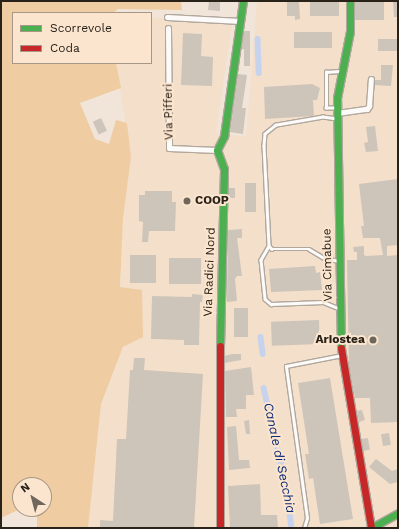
<!DOCTYPE html>
<style>
body{margin:0}
#map{position:relative;width:399px;height:529px;overflow:hidden;background:#f0e5d8;font-family:"Work Sans",sans-serif}
div>[style]{position:absolute}
.built>*{inset:0;background:#f4e0ca}
.green>*{inset:0;background:#efcca2}
.canal>*{height:5.5px;margin:-2.75px;padding:0 2.75px;transform-origin:2.75px;border-radius:2.75px;background:#c7d3ec}
.building>*{inset:0;background:#cdc4ba;transform-origin:0 0}
.roads{filter:drop-shadow(1px 0 #b0a79d) drop-shadow(-1px 0 #b0a79d) drop-shadow(0 1px #b0a79d) drop-shadow(0 -1px #b0a79d)}
.lane>*{height:2.5px;margin:-1.25px;padding:0 1.25px;transform-origin:1.25px;border-radius:1.25px;background:#fdfbf9}
.street>*{height:5px;margin:-2.5px;padding:0 2.5px;transform-origin:2.5px;border-radius:2.5px;background:#fdfbf9}
.fast>*{height:7px;margin:-3.5px;padding:0 3.5px;transform-origin:3.5px;border-radius:3.5px;background:#4caf50}
.jam>*{height:7px;margin:-3.5px;padding:0 3.5px;transform-origin:3.5px;border-radius:3.5px;background:#c62828}
.dots>*{width:11px;height:11px;translate:-50% -50%;box-sizing:border-box;border:2px solid #fbe5ce;border-radius:50%}
span{translate:-50% -50%;white-space:nowrap;text-align:center;line-height:1.15;-webkit-text-stroke:4px #fbe5ce;paint-order:stroke}
.street-label{font-size:12px;color:#292219}
.poi-label{font-size:12px;color:#292219;font-weight:700}
.left{translate:0 -50%;text-align:left}
.right{translate:-100% -50%;text-align:right}
.water-label{font-size:13px;color:#0c2a77;font-style:italic}
.frame{position:absolute;inset:0;border:2px solid #292219;pointer-events:none}
.legend{position:absolute;left:12px;top:12px;width:140px;height:52px;box-sizing:border-box;background:#fbe5ce;border:1px solid #a79786;margin:0;padding:5px 7px;list-style:none;font-size:12px;color:#292219}
.legend li{display:flex;align-items:center;gap:8px;height:20px}
.legend b{width:20px;border:1px solid #a79786}
.north{position:absolute;left:12px;top:477px;width:40px;height:40px;box-sizing:border-box;background:#fbe5ce;border:1px solid #a79786;border-radius:50%;rotate:324deg;font-size:11px;font-weight:700;line-height:16px;text-align:center;color:#292219}
.north::after{content:'';display:block;margin:auto;width:14px;height:18px;background:#6f665c;clip-path:polygon(50% 0,100% 100%,50% 72%,0 100%)}
</style>
<div id="map">
<div class="built">
<i style="clip-path:polygon(257px 1px,398px 1px,398px 528px,88px 528px,101px 404px,124px 347px,120px 288px,123px 218px,131px 157px,116px 63px,151px 63px,151px 17px,232px 25px,216px 133px,246px 137px)"></i>
</div>
<div class="green">
<i style="clip-path:polygon(1px 1px,181px 1px,182px 10px,118px 9px,113px 13px,13px 13px,13px 63px,116px 63px,121px 88px,80px 103px,95px 139px,109px 144px,116px 120px,127px 123px,131px 157px,123px 218px,120px 287px,142px 290px,143px 337px,123px 347px,101px 404px,88px 528px,37px 528px,37px 509px,44px 509px,44px 485px,20px 485px,20px 509px,1px 518px)"></i>
</div>
<div class="canal">
<i style="left:258px;top:39px;width:34px;rotate:88deg"></i>
<i style="left:261px;top:337px;width:17px;rotate:83deg"></i>
<i style="left:264px;top:388px;width:99px;rotate:77.2deg"></i>
<i style="left:286px;top:485px;width:43px;rotate:82.1deg"></i>
</div>
<div class="building">
<i style="clip-path:polygon(209px 1px,220px 1px,220px 11px,208px 10px)"></i>
<i style="clip-path:polygon(287px 1px,299px 1px,300px 19px,295px 20px,295px 16px,287px 16px)"></i>
<i style="left:310px;top:1px;width:29px;height:15px"></i>
<i style="left:355px;top:1px;width:29px;height:19px"></i>
<i style="clip-path:polygon(393px 1px,398px 1px,398px 17px,394px 17px)"></i>
<i style="clip-path:polygon(244px 31px,250px 31px,250px 66px,244px 66px,244px 49px,241px 49px)"></i>
<i style="left:294px;top:32px;width:38px;height:16px"></i>
<i style="clip-path:polygon(183px 33px,202px 34px,201px 56px,213px 57px,212px 86px,181px 85px)"></i>
<i style="left:378px;top:39px;width:20px;height:12px"></i>
<i style="clip-path:polygon(381px 65px,393px 65px,391px 86px,375px 85px,375px 80px,381px 80px)"></i>
<i style="clip-path:polygon(238px 74px,247px 75px,242px 108px,246px 108px,243px 134px,230px 132px)"></i>
<i style="clip-path:polygon(312px 84px,320px 88px,317px 100px,313px 100px,314px 116px,265px 119px,264px 87px)"></i>
<i style="left:101px;top:118px;width:14px;height:9px;rotate:65deg"></i>
<i style="clip-path:polygon(375px 126px,378px 151px,366px 152px,364px 143px,368px 142px,366px 127px)"></i>
<i style="clip-path:polygon(398px 179px,398px 245px,387px 246px,387px 256px,398px 255px,398px 422px,371px 423px,370px 398px,355px 398px,349px 366px,347px 260px,357px 260px,357px 252px,354px 252px,353px 247px,364px 246px,364px 255px,366px 256px,383px 255px,380px 238px,363px 238px,361px 226px,364px 226px,359px 184px)"></i>
<i style="left:245px;top:183px;width:11px;height:29px"></i>
<i style="clip-path:polygon(229px 188px,235px 188px,235px 198px,228px 198px)"></i>
<i style="clip-path:polygon(145px 191px,172px 191px,172px 202px,176px 202px,175px 231px,149px 231px,148px 242px,142px 242px,143px 222px,139px 221px,139px 195px,145px 195px)"></i>
<i style="clip-path:polygon(242px 229px,242px 238px,237px 238px,242px 276px,237px 276px,235px 279px,237px 301px,227px 302px,228px 230px)"></i>
<i style="left:130px;top:255px;width:26px;height:28px"></i>
<i style="left:169px;top:258px;width:32px;height:26px"></i>
<i style="clip-path:polygon(315px 266px,316px 273px,320px 272px,322px 290px,271px 292px,269px 269px)"></i>
<i style="clip-path:polygon(192px 294px,203px 295px,202px 302px,200px 302px,199px 345px,184px 345px,184px 340px,151px 339px,152px 296px,192px 297px)"></i>
<i style="left:234px;top:308px;width:14px;height:29px"></i>
<i style="left:319px;top:320px;width:24px;height:48px;rotate:88deg"></i>
<i style="clip-path:polygon(233px 354px,241px 354px,241px 360px,224px 363px,224px 356px)"></i>
<i style="clip-path:polygon(134px 358px,145px 358px,144px 370px,203px 374px,194px 528px,100px 528px,100px 520px,113px 521px,117px 439px,126px 439px,130px 370px,133px 370px)"></i>
<i style="clip-path:polygon(251px 367px,254px 395px,246px 395px,246px 409px,236px 409px,237px 417px,226px 417px,225px 371px)"></i>
<i style="clip-path:polygon(330px 378px,353px 519px,320px 524px,313px 478px,309px 479px,305px 454px,309px 454px,298px 383px)"></i>
<i style="clip-path:polygon(362px 410px,365px 420px,359px 422px,357px 411px)"></i>
<i style="clip-path:polygon(249px 420px,250px 434px,246px 434px,244px 421px)"></i>
<i style="clip-path:polygon(236px 426px,239px 460px,249px 460px,250px 468px,229px 470px,227px 427px)"></i>
<i style="left:389px;top:433px;width:12px;height:8px;rotate:81deg"></i>
<i style="left:368px;top:438px;width:12px;height:7px;rotate:81deg"></i>
<i style="clip-path:polygon(376px 459px,392px 471px,398px 469px,398px 482px,390px 484px,369px 467px)"></i>
<i style="clip-path:polygon(260px 484px,261px 515px,277px 515px,278px 528px,230px 528px,228px 486px)"></i>
</div>
<div class="roads">
<div class="lane">
<i style="left:336px;top:108px;width:10px;rotate:180deg"></i>
<i style="left:326px;top:108px;width:36px;rotate:-90deg"></i>
<i style="left:326px;top:72px;width:16px;rotate:-4deg"></i>
<i style="left:337px;top:119px;width:14px;rotate:-172deg"></i>
<i style="left:323px;top:117px;width:48px;rotate:170.3deg"></i>
<i style="left:276px;top:125px;width:14px;rotate:141deg"></i>
<i style="left:265px;top:134px;width:12px;rotate:95deg"></i>
<i style="left:264px;top:146px;width:100px;rotate:87.1deg"></i>
<i style="left:269px;top:246px;width:4px;rotate:45deg"></i>
<i style="left:272px;top:249px;width:37px"></i>
<i style="left:309px;top:249px;width:17px;rotate:31deg"></i>
<i style="left:324px;top:258px;width:15px;rotate:11deg"></i>
<i style="left:269px;top:246px;width:16px;rotate:120deg"></i>
<i style="left:261px;top:260px;width:39px;rotate:84deg"></i>
<i style="left:265px;top:299px;width:8px;rotate:40deg"></i>
<i style="left:271px;top:304px;width:52px;rotate:-2.2deg"></i>
<i style="left:323px;top:302px;width:16px;rotate:22deg"></i>
<i style="left:304px;top:528px;width:10px;rotate:-73deg"></i>
<i style="left:307px;top:518px;width:153px;rotate:-97.9deg"></i>
<i style="left:286px;top:366px;width:57px;rotate:-11.1deg"></i>
</div>
<div class="street">
<i style="left:167px;top:17px;width:73px;rotate:3.1deg"></i>
<i style="left:168px;top:28px;width:120px;rotate:89.5deg"></i>
<i style="left:169px;top:148px;width:48px;rotate:2.4deg"></i>
<i style="left:337px;top:113px;width:30px;rotate:-8deg"></i>
<i style="left:367px;top:109px;width:4px;rotate:-56deg"></i>
<i style="left:369px;top:106px;width:27px;rotate:-86deg"></i>
</div>
<div class="fast">
<i style="left:220px;top:346px;width:177px;rotate:-88.7deg"></i>
<i style="left:224px;top:169px;width:20px;rotate:-110deg"></i>
<i style="left:217px;top:150px;width:16px;rotate:-63deg"></i>
<i style="left:224px;top:136px;width:136px;rotate:-82deg"></i>
<i style="left:341px;top:348px;width:250px;rotate:-90.9deg"></i>
<i style="left:337px;top:98px;width:68px;rotate:-79deg"></i>
<i style="left:350px;top:31px;width:30px;rotate:-90deg"></i>
<i style="left:371px;top:528px;width:31px;rotate:-29deg"></i>
</div>
<div class="jam">
<i style="left:220px;top:346px;width:182px;rotate:90deg"></i>
<i style="left:341px;top:348px;width:182px;rotate:80.5deg"></i>
</div>
</div>
<div class="dots">
<i style="left:187px;top:201px;background:#6f665c"></i>
<i style="left:373px;top:340px;background:#6f665c"></i>
</div>
<div class="street-label">
<span style="left:169px;top:112px;rotate:-91deg">Via Pifferi</span>
<span style="left:328px;top:265px;rotate:-91deg">Via Cimabue</span>
<span style="left:210px;top:272px;rotate:-88deg">Via Radici Nord</span>
</div>
<div class="poi-label">
<span class="left" style="left:195px;top:201px">COOP</span>
<span class="right" style="left:365px;top:340px">Ariostea</span>
</div>
<div class="water-label">
<span style="left:279px;top:458px;rotate:78deg">Canale di Secchia</span>
</div>
<div class="frame"></div>
<ul class="legend">
<li><b style="height:5px;background:#4caf50"></b>Scorrevole</li>
<li><b style="height:5px;background:#c62828"></b>Coda</li>
</ul>
<div class="north">N</div>
</div>
